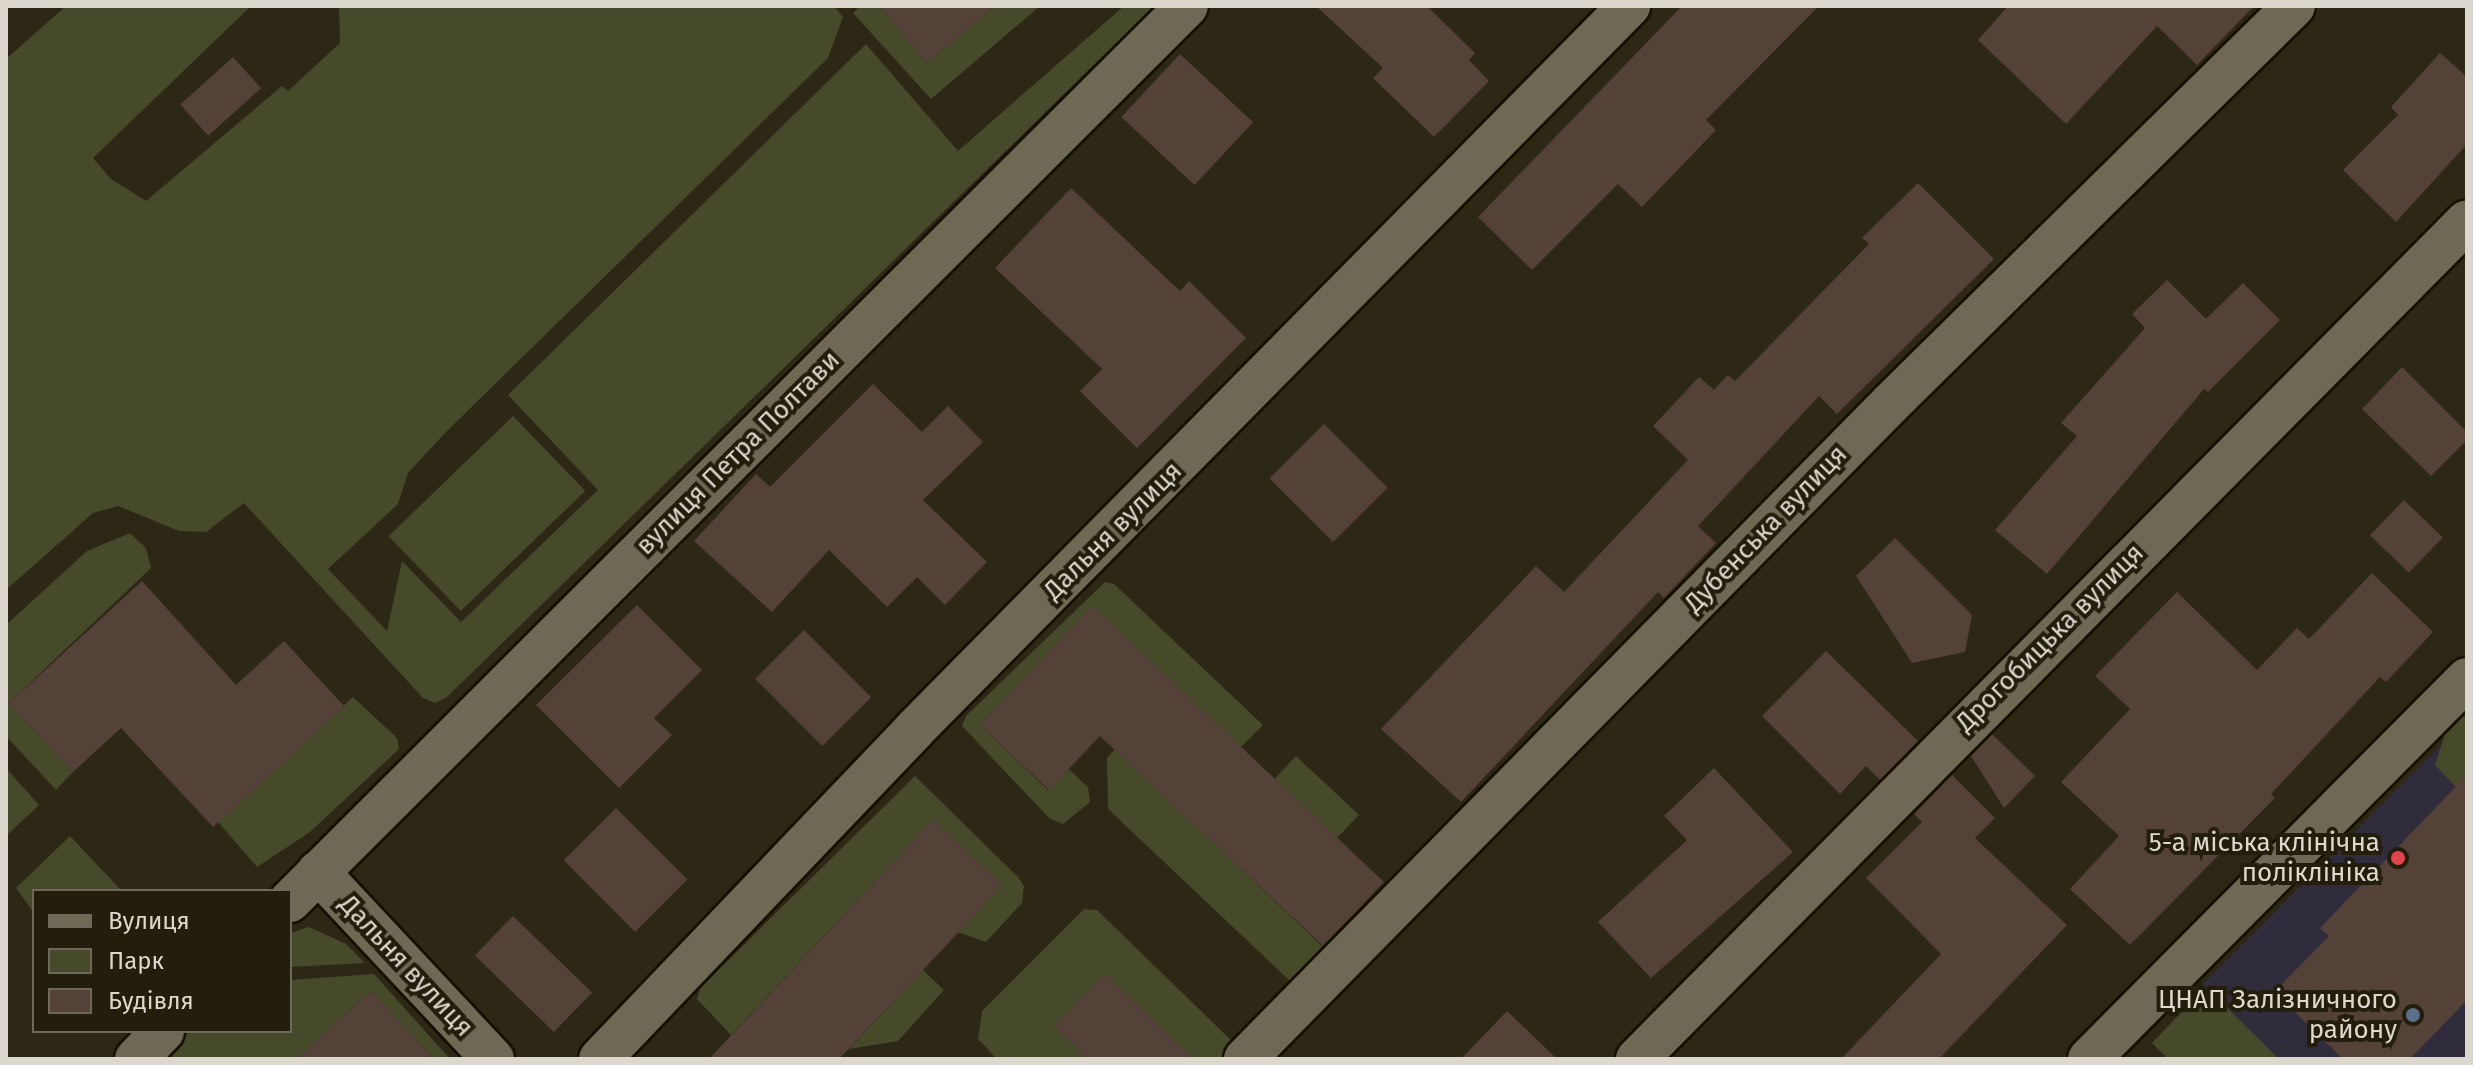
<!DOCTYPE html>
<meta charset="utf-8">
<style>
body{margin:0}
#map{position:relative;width:2473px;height:1065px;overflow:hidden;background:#2d2716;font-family:"Fira Sans",sans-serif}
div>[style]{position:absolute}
.medical>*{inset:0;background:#302c3c}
.green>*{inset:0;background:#47492b;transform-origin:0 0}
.building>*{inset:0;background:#544138;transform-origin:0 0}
.roads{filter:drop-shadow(2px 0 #151002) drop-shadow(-2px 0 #151002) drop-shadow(0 2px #151002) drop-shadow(0 -2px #151002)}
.minor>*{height:42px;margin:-21px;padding:0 21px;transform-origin:21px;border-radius:21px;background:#6f6855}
.dots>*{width:22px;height:22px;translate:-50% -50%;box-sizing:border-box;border:4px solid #231d0c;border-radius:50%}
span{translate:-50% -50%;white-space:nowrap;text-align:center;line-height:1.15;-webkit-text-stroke:8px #231d0c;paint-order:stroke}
.street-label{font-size:26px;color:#dcd8ce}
.poi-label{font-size:26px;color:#dcd8ce}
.right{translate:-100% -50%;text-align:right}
.frame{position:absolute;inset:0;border:8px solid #dcd8ce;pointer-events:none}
.legend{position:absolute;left:32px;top:889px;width:260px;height:144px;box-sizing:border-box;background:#231d0c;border:2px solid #6d685a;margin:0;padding:10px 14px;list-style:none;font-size:24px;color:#dcd8ce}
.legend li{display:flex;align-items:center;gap:16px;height:40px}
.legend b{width:40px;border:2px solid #6d685a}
</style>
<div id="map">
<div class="medical">
<i style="clip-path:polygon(2467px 719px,2467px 1059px,2251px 1059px,2189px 998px)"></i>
</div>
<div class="green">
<i style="clip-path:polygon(66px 6px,251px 6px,93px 158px,111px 179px,146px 201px,282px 86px,288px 91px,340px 43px,339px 6px,834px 6px,843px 17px,828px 58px,445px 433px,408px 473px,398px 504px,328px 569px,387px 631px,402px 561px,461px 622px,598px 490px,508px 395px,866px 44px,958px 151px,1124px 6px,1154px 6px,447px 697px,435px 703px,423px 698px,244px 503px,206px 532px,179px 531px,118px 506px,93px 513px,6px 590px,6px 59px)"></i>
<i style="clip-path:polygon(860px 6px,879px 6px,927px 63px,994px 6px,1040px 6px,931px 99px,853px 13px)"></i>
<i style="left:513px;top:416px;width:104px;height:173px;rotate:46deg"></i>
<i style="clip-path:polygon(130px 533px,146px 548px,151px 568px,9px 703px,73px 772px,56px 790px,6px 736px,6px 625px,87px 551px)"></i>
<i style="clip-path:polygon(1105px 582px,1114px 584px,1263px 725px,1241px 747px,1092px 607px,980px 725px,1048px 790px,1069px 769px,1088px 787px,1090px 802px,1063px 824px,1049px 818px,962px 726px,966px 716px)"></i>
<i style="clip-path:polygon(353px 697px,397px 738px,399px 749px,310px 832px,257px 867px,218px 822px)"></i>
<i style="clip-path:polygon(2467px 710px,2467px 776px,2456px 787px,2435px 765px,2446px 731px)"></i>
<i style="clip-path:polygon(1115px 749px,1323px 947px,1290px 981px,1108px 809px,1107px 758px)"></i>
<i style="left:1296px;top:756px;width:86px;height:32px;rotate:43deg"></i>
<i style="clip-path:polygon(6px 768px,39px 805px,6px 836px)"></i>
<i style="clip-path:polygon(915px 776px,1018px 877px,1024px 886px,1022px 903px,986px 942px,957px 932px,1002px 885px,933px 820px,731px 1035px,697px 999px,700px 988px)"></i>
<i style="clip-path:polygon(70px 836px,122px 891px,34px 891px,34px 913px,16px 888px)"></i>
<i style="clip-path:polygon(1084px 909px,1097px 910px,1235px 1044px,1231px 1059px,997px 1059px,978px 1039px,982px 1011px)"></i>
<i style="clip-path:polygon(309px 927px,346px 944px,365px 963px,290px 967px,290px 933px)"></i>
<i style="clip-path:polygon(923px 970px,944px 990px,898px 1041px,849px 1049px)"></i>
<i style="clip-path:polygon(374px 974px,450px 1059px,434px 1059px,371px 991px,296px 1059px,162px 1059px,190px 1031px,290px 1031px,290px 980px)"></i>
<i style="clip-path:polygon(2209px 990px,2279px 1059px,2168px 1059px,2152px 1043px,2198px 995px)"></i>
</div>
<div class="building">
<i style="clip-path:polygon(879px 6px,994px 6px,927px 63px)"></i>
<i style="clip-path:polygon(1316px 6px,1427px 6px,1475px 53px,1469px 60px,1489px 81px,1434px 137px,1373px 78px,1383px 68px)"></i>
<i style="clip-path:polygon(1682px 6px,1819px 6px,1706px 120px,1716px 130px,1642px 207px,1618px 184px,1532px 270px,1478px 217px)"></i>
<i style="clip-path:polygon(2008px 6px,2254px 6px,2197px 65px,2157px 26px,2066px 124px,1978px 40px)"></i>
<i style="clip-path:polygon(2440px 53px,2467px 77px,2467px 144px,2396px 222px,2343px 170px,2398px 115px,2391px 107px)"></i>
<i style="left:1180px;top:54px;width:100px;height:86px;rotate:43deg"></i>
<i style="left:233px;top:57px;width:42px;height:71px;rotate:48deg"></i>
<i style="clip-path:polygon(1918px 183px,1994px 259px,1837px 414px,1819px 396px,1698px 526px,1716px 543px,1664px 598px,1658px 592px,1461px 802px,1381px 729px,1536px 566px,1564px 592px,1688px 460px,1653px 426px,1699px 377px,1714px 390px,1728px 375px,1735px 381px,1869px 244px,1862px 238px)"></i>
<i style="clip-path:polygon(1071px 188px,1180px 291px,1189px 281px,1246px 338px,1137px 448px,1080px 391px,1102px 369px,995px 268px)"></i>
<i style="clip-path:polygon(2167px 280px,2206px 319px,2243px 283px,2280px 320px,2208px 392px,2204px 389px,2047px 574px,1995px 530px,2077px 436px,2061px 423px,2145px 328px,2132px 314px)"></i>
<i style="clip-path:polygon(2402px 367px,2467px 432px,2467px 440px,2431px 476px,2362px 409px)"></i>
<i style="clip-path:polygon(873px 384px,922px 432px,948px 406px,983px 442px,923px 500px,987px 562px,945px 605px,917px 577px,887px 607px,829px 550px,772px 612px,694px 541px,756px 474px,770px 487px)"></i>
<i style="left:1324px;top:424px;width:90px;height:77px;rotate:45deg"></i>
<i style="left:2404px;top:500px;width:54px;height:49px;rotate:44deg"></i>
<i style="clip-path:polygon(1895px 538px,1972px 615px,1965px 652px,1912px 663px,1856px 576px)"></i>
<i style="clip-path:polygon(2372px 573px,2433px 632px,2386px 682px,2380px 677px,2271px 794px,2275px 798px,2130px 945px,2070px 889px,2119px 836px,2061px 782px,2130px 709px,2095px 676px,2177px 592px,2257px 670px,2297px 628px,2309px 639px)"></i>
<i style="clip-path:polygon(142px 581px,236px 685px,284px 641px,344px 706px,213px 827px,121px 728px,73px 772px,9px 703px)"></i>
<i style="clip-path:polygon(637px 605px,702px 670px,654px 718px,672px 735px,619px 788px,536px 705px)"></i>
<i style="clip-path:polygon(1092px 606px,1384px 882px,1323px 946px,1100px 736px,1049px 790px,980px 725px)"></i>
<i style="left:804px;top:630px;width:95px;height:69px;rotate:45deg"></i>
<i style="clip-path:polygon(1826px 651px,1918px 741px,1880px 780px,1866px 766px,1840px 794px,1762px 716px)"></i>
<i style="clip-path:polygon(1992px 734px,2035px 776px,2004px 808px,1971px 756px)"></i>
<i style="clip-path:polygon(1714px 768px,1793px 852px,1651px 978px,1598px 922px,1687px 840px,1664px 816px)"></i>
<i style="clip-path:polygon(1952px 775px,1995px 818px,1975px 838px,2067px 925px,1939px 1059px,1841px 1059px,1941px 954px,1866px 878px,1922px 822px,1914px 814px)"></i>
<i style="clip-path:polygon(2467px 775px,2467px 1000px,2410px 1059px,2343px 1059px,2274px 992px,2329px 936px,2320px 928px)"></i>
<i style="left:616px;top:808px;width:101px;height:74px;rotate:45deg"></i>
<i style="clip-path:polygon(933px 820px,1002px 885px,941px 951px,839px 1059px,709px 1059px)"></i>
<i style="left:513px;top:916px;width:110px;height:55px;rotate:44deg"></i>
<i style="clip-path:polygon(1105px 974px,1193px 1059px,1088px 1059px,1054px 1026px)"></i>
<i style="clip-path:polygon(371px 991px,434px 1059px,296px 1059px)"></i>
<i style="clip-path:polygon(1507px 1011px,1557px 1059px,1461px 1059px)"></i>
</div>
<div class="roads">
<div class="minor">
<i style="left:318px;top:872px;width:256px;rotate:46.9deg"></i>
<i style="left:290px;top:901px;width:1267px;rotate:-44.94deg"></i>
<i style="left:136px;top:1059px;width:39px;rotate:-46deg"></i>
<i style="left:600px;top:1059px;width:455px;rotate:-46.3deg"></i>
<i style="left:914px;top:730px;width:1018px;rotate:-45.36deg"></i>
<i style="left:1245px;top:1059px;width:919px;rotate:-45.44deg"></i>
<i style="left:1890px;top:404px;width:567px;rotate:-44.57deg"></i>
<i style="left:1637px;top:1059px;width:1179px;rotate:-45.27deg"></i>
<i style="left:2089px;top:1059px;width:536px;rotate:-45.15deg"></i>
</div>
</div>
<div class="dots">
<i style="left:2398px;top:858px;background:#e0444e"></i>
<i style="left:2413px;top:1015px;background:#5c6f8a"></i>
</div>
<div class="street-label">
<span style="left:738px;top:453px;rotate:-45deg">вулиця Петра Полтави</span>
<span style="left:1766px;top:529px;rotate:-46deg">Дубенська вулиця</span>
<span style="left:1113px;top:531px;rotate:-45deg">Дальня вулиця</span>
<span style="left:2050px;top:638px;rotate:-45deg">Дрогобицька вулиця</span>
<span style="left:406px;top:966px;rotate:47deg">Дальня вулиця</span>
</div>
<div class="poi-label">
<span class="right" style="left:2380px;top:858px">5-а міська клінічна<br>поліклініка</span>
<span class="right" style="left:2397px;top:1015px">ЦНАП Залізничного<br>району</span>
</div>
<div class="frame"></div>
<ul class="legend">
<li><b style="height:10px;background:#6f6855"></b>Вулиця</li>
<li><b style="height:22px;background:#47492b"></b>Парк</li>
<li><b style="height:22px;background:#544138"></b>Будівля</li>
</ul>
</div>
